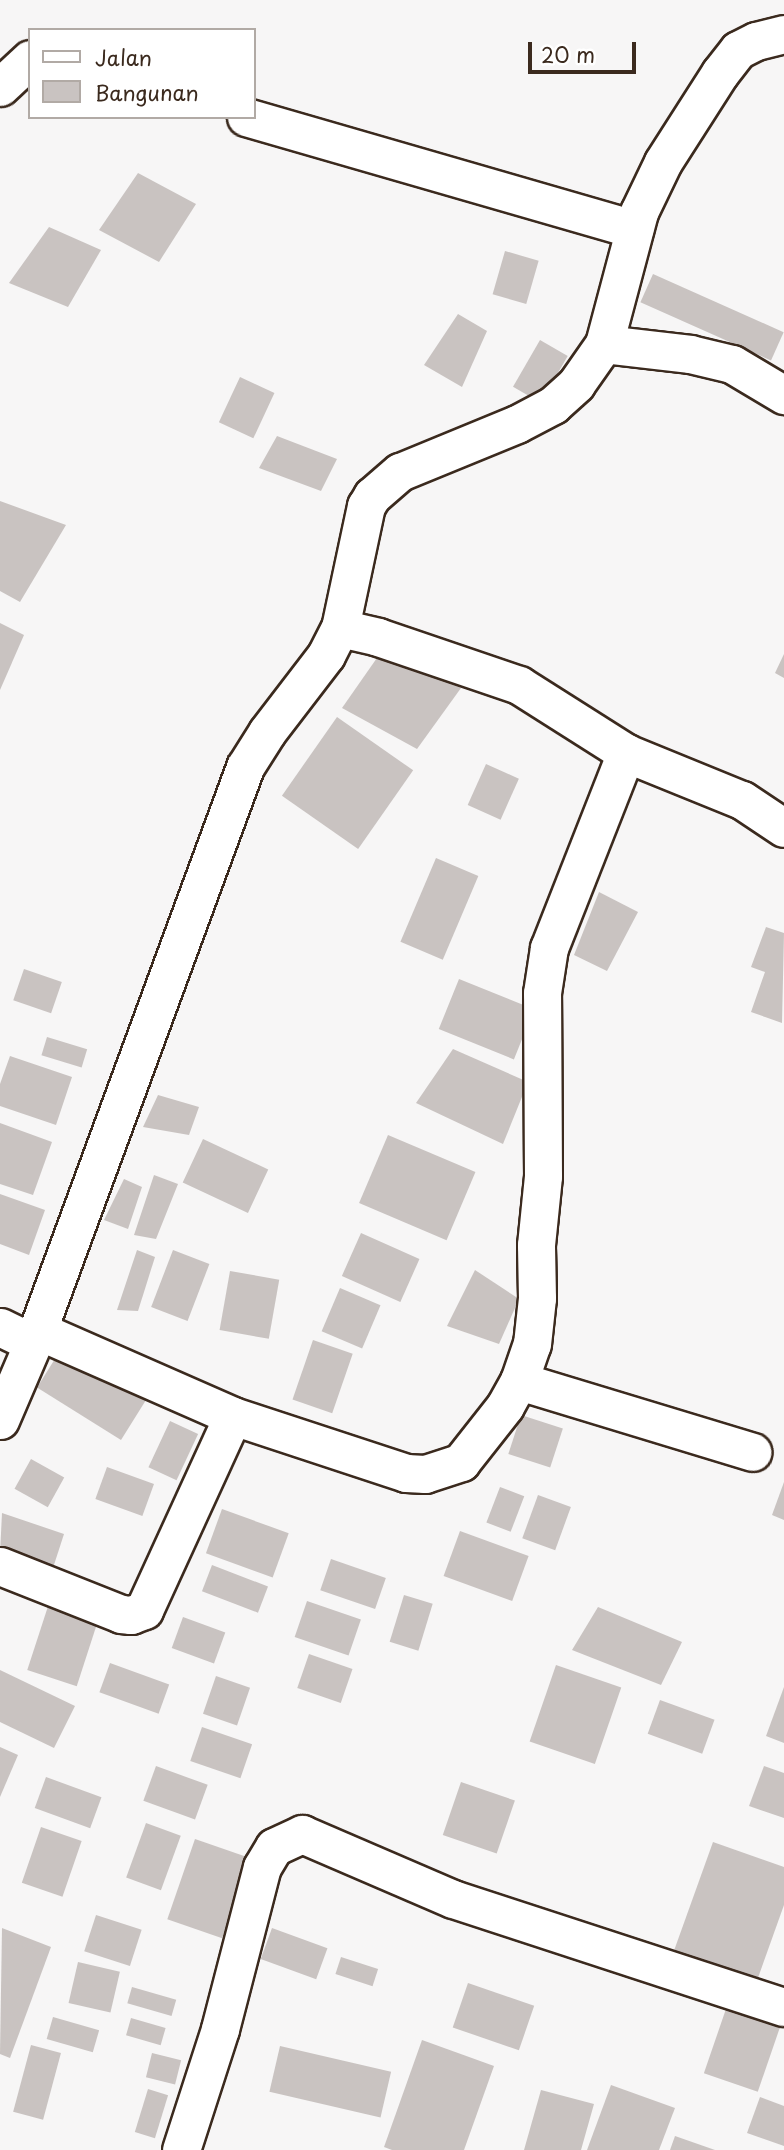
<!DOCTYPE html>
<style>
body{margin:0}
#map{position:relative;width:784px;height:2150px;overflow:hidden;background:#f7f6f6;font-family:"Playpen Sans",sans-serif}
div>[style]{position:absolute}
.building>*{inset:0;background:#c9c3c1;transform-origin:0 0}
.roads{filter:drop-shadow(2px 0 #3b2a1e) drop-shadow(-2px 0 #3b2a1e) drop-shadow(0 2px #3b2a1e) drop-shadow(0 -2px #3b2a1e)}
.minor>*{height:37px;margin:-18.5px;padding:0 18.5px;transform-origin:18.5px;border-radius:18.5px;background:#fff}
span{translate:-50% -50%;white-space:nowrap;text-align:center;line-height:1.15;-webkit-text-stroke:7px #fff;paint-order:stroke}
.legend{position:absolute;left:28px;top:28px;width:228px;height:91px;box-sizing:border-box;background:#fff;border:2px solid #b1aaa5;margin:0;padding:9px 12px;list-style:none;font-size:21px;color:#3b2a1e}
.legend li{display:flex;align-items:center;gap:14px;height:35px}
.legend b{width:35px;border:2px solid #b1aaa5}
.scale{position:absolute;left:528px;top:42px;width:108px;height:32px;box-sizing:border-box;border:4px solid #3b2a1e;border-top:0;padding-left:9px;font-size:21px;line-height:24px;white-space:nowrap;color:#3b2a1e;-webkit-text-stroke:5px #fff;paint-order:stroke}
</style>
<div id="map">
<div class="building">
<i style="clip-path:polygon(138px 173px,196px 204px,159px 262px,99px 230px)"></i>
<i style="clip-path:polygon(49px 227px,101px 250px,68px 307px,9px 283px)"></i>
<i style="left:505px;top:251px;width:35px;height:45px;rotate:16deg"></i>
<i style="left:653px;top:274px;width:143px;height:31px;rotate:24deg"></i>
<i style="clip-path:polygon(458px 314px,487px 331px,462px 387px,424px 365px)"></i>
<i style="left:540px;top:340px;width:32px;height:54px;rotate:30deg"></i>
<i style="left:240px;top:377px;width:38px;height:50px;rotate:25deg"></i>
<i style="clip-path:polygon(277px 436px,337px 459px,321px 491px,259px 468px)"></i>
<i style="clip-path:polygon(0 501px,66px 525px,20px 602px,0 591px)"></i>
<i style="clip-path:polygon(0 623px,24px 635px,0 690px)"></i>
<i style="clip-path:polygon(386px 645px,461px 688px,417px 749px,342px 708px)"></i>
<i style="clip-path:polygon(784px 654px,784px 678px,775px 673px)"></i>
<i style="left:337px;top:717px;width:93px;height:96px;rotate:35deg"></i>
<i style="left:486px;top:764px;width:36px;height:45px;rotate:24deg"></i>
<i style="left:436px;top:858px;width:46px;height:91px;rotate:23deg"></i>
<i style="clip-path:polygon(599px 892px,638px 912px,607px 971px,574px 955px)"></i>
<i style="clip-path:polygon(766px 927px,784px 933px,782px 1023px,751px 1012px,765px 972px,751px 967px)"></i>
<i style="left:24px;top:969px;width:40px;height:33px;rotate:19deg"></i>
<i style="left:459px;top:979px;width:81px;height:54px;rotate:22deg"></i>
<i style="left:47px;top:1037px;width:42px;height:19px;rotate:17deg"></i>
<i style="clip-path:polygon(453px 1049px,528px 1082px,503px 1144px,416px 1103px)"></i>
<i style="clip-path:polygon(10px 1056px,72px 1077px,56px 1125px,0 1106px,0 1084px)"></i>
<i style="clip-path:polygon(158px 1095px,199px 1107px,189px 1135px,143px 1127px)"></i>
<i style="clip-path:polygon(0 1123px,52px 1142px,33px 1195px,0 1184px)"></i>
<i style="left:388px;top:1135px;width:95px;height:74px;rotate:23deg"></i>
<i style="left:203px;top:1139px;width:72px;height:48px;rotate:25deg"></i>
<i style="clip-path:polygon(154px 1175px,178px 1184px,156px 1239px,134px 1235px)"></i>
<i style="clip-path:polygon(124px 1179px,142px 1187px,128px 1229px,104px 1220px)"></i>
<i style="clip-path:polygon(0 1194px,45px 1210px,29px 1255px,0 1244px)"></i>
<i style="left:361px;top:1233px;width:64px;height:47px;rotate:24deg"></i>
<i style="clip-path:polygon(137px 1250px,155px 1257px,138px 1311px,117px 1310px)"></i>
<i style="left:173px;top:1250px;width:39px;height:61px;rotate:21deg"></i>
<i style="clip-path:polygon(475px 1270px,519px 1299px,499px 1344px,447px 1326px)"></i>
<i style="left:230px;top:1271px;width:50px;height:60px;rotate:10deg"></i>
<i style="left:340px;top:1288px;width:44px;height:47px;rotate:23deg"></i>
<i style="left:313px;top:1340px;width:42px;height:63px;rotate:19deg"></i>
<i style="left:63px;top:1346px;width:99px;height:49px;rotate:32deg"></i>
<i style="left:521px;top:1415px;width:44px;height:41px;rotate:18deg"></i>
<i style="left:170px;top:1421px;width:31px;height:51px;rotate:25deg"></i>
<i style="left:31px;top:1459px;width:38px;height:34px;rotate:29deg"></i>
<i style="left:107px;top:1467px;width:50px;height:34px;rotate:20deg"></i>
<i style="clip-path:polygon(784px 1482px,784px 1520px,772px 1515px)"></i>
<i style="left:500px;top:1487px;width:26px;height:38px;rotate:21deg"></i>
<i style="left:538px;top:1495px;width:35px;height:46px;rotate:20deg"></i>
<i style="left:222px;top:1509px;width:71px;height:47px;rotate:20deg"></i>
<i style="clip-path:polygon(2px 1513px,64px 1534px,52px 1571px,0 1554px)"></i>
<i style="left:460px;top:1531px;width:73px;height:48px;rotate:20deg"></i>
<i style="left:331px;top:1559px;width:58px;height:33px;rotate:19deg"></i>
<i style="left:212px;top:1565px;width:60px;height:28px;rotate:21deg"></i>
<i style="left:52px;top:1594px;width:52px;height:80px;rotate:18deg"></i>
<i style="left:404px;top:1595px;width:30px;height:49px;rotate:17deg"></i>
<i style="left:307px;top:1601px;width:57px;height:38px;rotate:19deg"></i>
<i style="clip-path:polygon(598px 1607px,682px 1642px,661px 1685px,572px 1650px)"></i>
<i style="left:183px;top:1617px;width:45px;height:33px;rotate:20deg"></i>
<i style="left:309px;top:1654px;width:46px;height:36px;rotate:19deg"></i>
<i style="left:110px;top:1663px;width:63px;height:31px;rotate:20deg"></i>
<i style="left:556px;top:1665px;width:69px;height:81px;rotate:19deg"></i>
<i style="clip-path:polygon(0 1670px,75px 1706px,54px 1748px,0 1722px)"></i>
<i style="left:216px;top:1676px;width:36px;height:40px;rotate:19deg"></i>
<i style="clip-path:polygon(784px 1687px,784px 1743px,766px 1736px)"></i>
<i style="left:660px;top:1700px;width:58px;height:36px;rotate:20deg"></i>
<i style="left:202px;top:1727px;width:53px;height:36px;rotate:19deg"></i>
<i style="clip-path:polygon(0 1747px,18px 1755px,0 1797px)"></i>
<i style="left:156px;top:1766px;width:55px;height:37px;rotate:20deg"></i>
<i style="clip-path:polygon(764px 1766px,784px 1773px,784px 1818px,749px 1806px)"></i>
<i style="left:46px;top:1777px;width:59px;height:33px;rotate:20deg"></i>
<i style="left:461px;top:1782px;width:57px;height:56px;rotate:19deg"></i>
<i style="left:146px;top:1823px;width:37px;height:58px;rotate:20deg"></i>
<i style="left:41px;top:1827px;width:43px;height:59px;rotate:19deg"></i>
<i style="left:195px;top:1839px;width:58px;height:85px;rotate:19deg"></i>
<i style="clip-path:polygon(713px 1842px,784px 1867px,784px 1905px,754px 1989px,671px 1959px)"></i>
<i style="left:96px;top:1915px;width:48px;height:38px;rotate:18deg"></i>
<i style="clip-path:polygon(2px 1928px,51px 1947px,10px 2058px,0 2054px)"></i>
<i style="left:272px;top:1928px;width:59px;height:33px;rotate:20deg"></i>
<i style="left:341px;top:1957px;width:39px;height:18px;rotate:18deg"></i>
<i style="left:78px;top:1962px;width:43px;height:42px;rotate:13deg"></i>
<i style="left:468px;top:1983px;width:70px;height:47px;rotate:19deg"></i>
<i style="left:132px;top:1987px;width:46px;height:17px;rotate:16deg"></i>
<i style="left:727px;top:2006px;width:57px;height:71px;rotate:19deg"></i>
<i style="left:53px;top:2017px;width:48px;height:23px;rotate:16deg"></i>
<i style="left:131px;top:2018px;width:36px;height:18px;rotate:16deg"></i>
<i style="clip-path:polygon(422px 2040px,494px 2066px,464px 2150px,392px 2150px,384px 2147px)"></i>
<i style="left:31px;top:2045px;width:31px;height:69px;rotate:15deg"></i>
<i style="left:280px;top:2046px;width:114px;height:47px;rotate:13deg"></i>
<i style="left:152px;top:2053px;width:30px;height:25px;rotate:14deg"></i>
<i style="clip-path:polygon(611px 2085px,675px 2108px,659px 2150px,587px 2150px)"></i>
<i style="left:148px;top:2089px;width:21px;height:45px;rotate:17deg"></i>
<i style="clip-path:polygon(541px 2090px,594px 2104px,581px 2150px,524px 2150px)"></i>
<i style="clip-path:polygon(760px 2097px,784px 2106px,784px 2146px,747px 2133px)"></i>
<i style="clip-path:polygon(675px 2136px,715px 2150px,670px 2150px)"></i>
</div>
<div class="roads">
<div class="minor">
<i style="left:0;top:87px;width:41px;rotate:-43deg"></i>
<i style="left:246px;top:117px;width:404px;rotate:16.1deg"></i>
<i style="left:604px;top:344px;width:87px;rotate:6.6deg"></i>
<i style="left:690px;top:354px;width:43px;rotate:13.4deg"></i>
<i style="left:732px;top:364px;width:61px;rotate:30.8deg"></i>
<i style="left:340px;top:628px;width:39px;rotate:13deg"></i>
<i style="left:378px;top:637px;width:149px;rotate:18.8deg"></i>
<i style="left:519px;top:685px;width:127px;rotate:32.4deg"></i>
<i style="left:626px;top:753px;width:125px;rotate:22.1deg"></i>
<i style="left:742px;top:800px;width:50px;rotate:33.7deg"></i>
<i style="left:0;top:1327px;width:37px;rotate:26deg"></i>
<i style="left:37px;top:1330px;width:214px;rotate:23.7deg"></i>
<i style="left:233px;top:1416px;width:182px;rotate:18.2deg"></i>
<i style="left:406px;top:1473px;width:19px;rotate:3deg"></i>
<i style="left:425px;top:1474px;width:38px;rotate:-18deg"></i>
<i style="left:461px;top:1462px;width:71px;rotate:-51.8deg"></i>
<i style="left:505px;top:1406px;width:29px;rotate:-61deg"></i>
<i style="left:519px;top:1381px;width:39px;rotate:-71deg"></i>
<i style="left:532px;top:1344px;width:46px;rotate:-83.8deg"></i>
<i style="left:537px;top:1298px;width:53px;rotate:-91.1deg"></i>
<i style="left:536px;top:1245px;width:69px;rotate:-84.2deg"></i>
<i style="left:543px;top:1176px;width:183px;rotate:-90.3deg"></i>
<i style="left:542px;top:993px;width:46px;rotate:-81.2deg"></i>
<i style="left:549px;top:948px;width:210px;rotate:-68.5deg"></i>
<i style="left:519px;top:1381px;width:244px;rotate:16.9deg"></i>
<i style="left:0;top:1420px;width:84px;rotate:-66.8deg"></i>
<i style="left:33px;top:1343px;width:614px;rotate:-69.79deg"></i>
<i style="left:245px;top:767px;width:41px;rotate:-57.8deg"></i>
<i style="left:267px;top:732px;width:97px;rotate:-52.5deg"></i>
<i style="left:326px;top:655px;width:30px;rotate:-63deg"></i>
<i style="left:340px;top:628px;width:125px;rotate:-78deg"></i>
<i style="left:366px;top:506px;width:12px;rotate:-59deg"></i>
<i style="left:372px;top:496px;width:37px;rotate:-41deg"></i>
<i style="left:400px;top:472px;width:126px;rotate:-22.3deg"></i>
<i style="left:517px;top:424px;width:41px;rotate:-27.8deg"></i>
<i style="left:553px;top:405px;width:31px;rotate:-42deg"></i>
<i style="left:576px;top:384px;width:49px;rotate:-55deg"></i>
<i style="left:604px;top:344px;width:137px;rotate:-75.1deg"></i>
<i style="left:639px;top:212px;width:55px;rotate:-64.4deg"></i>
<i style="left:663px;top:162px;width:106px;rotate:-57.4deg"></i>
<i style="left:720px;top:73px;width:29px;rotate:-52deg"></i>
<i style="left:738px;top:50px;width:20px;rotate:-27deg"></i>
<i style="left:756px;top:41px;width:29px;rotate:-14deg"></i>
<i style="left:0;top:1566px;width:130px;rotate:21.6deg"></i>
<i style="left:121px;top:1614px;width:10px;rotate:6deg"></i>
<i style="left:131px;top:1615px;width:14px;rotate:-21deg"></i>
<i style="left:144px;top:1610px;width:213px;rotate:-65.4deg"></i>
<i style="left:181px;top:2150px;width:127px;rotate:-72.1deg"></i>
<i style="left:220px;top:2029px;width:167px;rotate:-75.5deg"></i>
<i style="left:262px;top:1867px;width:23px;rotate:-59deg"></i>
<i style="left:274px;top:1847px;width:31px;rotate:-25deg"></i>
<i style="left:302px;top:1834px;width:164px;rotate:23.3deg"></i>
<i style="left:453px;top:1899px;width:348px;rotate:18.1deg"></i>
</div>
</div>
<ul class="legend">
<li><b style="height:9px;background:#fff"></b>Jalan</li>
<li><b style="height:19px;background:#c9c3c1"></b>Bangunan</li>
</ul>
<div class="scale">20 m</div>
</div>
